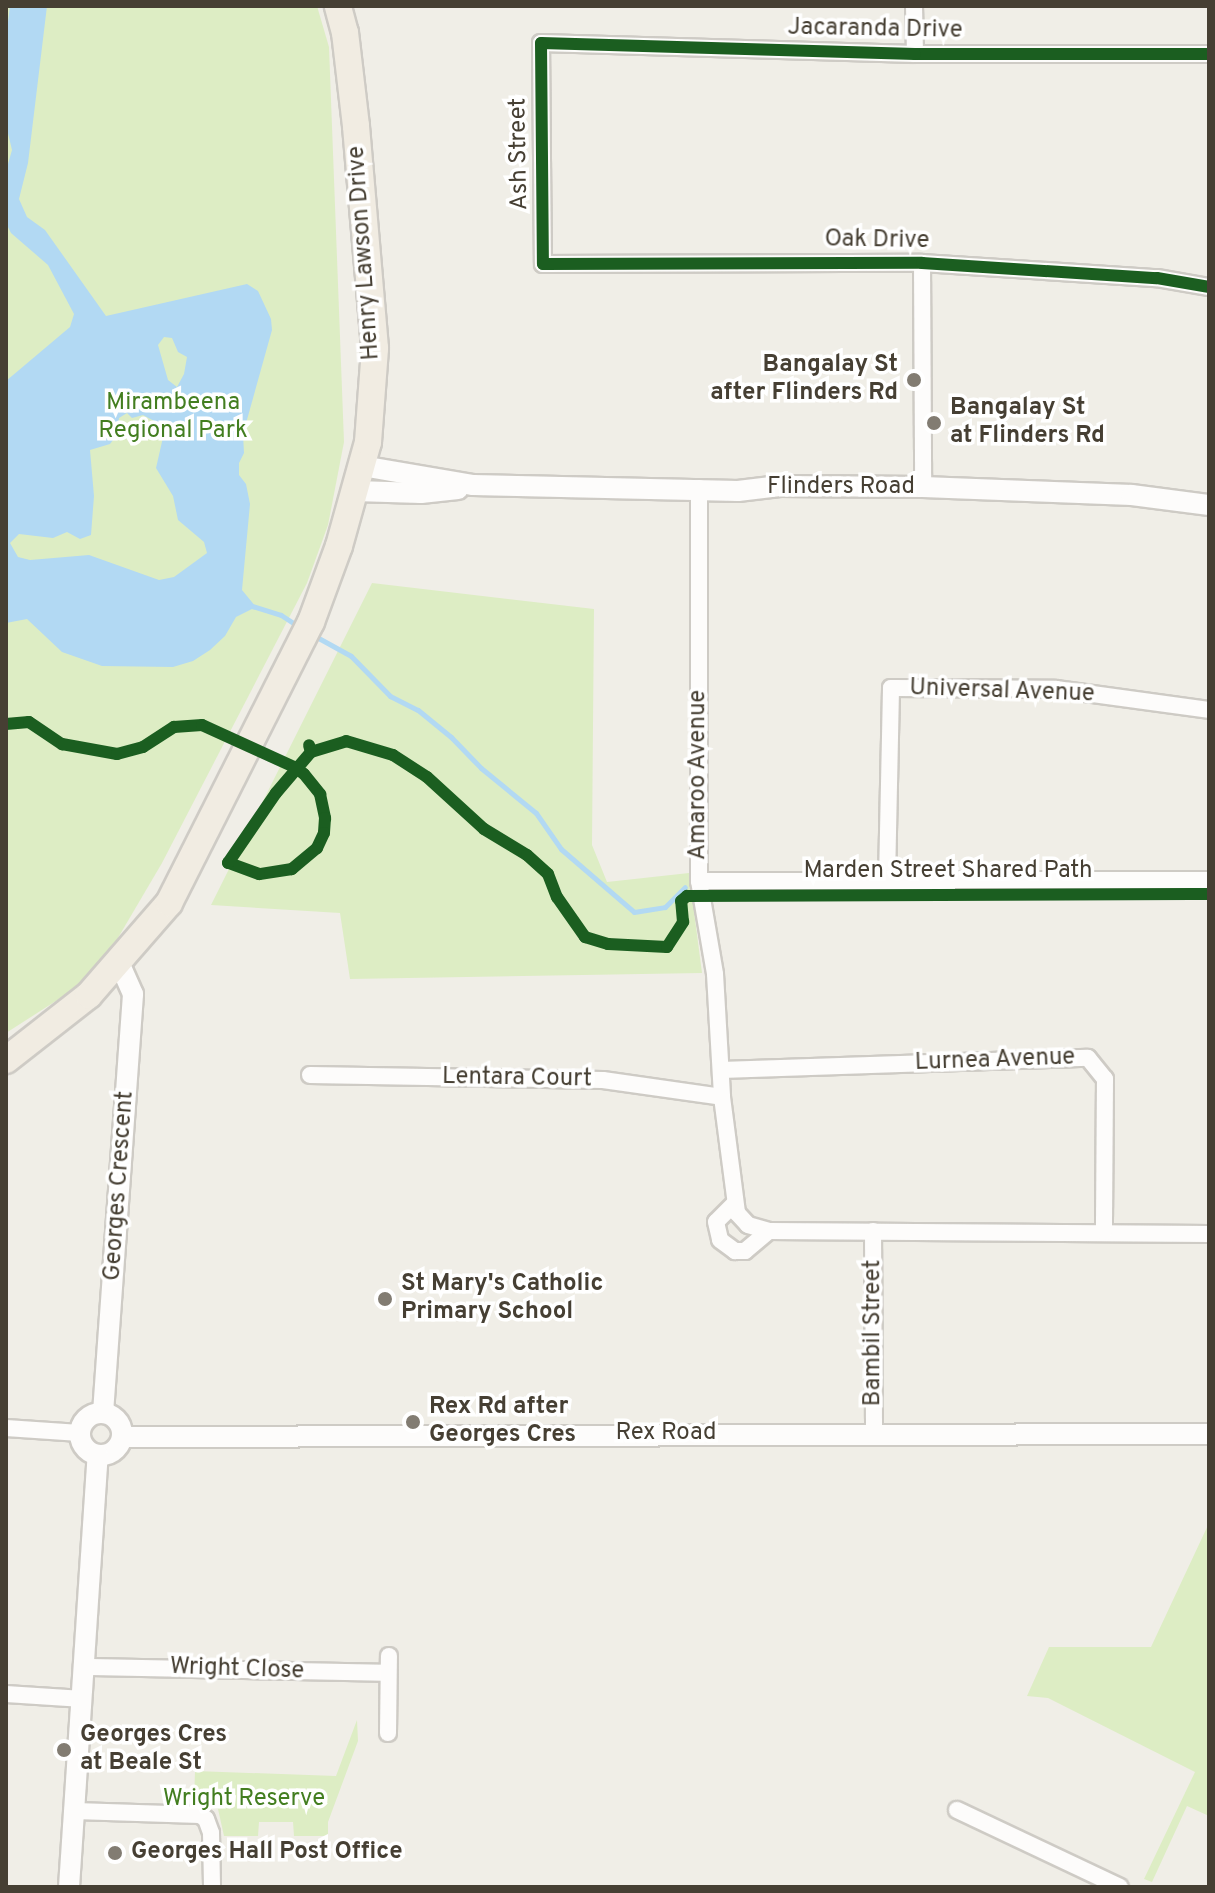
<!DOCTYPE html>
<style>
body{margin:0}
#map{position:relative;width:1215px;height:1893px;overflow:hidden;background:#f0eee7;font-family:Overpass,sans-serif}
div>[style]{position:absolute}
.green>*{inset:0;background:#ddedc4}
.water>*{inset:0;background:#b2d9f3}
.stream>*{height:5px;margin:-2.5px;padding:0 2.5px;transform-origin:2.5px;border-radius:2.5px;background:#b2d9f3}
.roads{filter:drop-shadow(2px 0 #cecbc5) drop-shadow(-2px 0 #cecbc5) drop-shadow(0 2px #cecbc5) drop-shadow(0 -2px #cecbc5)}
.minor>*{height:16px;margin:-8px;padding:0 8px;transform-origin:8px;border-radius:8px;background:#fdfcfb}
.tertiary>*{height:20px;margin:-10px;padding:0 10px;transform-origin:10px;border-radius:10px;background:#fdfcfb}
.tertiary>.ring{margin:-10px;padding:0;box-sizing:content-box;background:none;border:20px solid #fdfcfb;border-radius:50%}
.primary>*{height:26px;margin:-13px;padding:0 13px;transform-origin:13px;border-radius:13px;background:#f1ece2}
.cycleway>*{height:12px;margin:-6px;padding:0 6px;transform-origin:6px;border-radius:6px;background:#1b5e20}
.dots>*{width:22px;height:22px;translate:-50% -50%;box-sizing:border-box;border:4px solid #fff;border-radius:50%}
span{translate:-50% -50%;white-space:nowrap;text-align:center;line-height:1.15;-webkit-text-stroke:7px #fff;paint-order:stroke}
.street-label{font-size:24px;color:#463f33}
.poi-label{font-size:24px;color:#463f33;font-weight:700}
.right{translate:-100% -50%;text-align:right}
.left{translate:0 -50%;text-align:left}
.park-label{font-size:24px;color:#437e20}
.frame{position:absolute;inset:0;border:8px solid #463f33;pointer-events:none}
</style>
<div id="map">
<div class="green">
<i style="clip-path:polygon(6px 6px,317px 6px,329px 47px,344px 442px,328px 525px,307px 583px,162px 863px,112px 948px,73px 990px,6px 1033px)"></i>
<i style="clip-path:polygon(372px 583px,594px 609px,592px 845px,607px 882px,689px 873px,702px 973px,350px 979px,340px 913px,211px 905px)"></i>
<i style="clip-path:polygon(1209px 1523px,1209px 1816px,1187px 1806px,1152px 1882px,1144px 1879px,1195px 1772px,1048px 1698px,1027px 1696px,1049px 1647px,1151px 1647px)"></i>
<i style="clip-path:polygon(357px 1720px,358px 1741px,328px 1822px,328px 1836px,294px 1836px,293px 1822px,259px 1822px,258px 1836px,224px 1836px,218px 1809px,194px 1804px,195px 1771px,336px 1776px)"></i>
</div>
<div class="water">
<i style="clip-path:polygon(evenodd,10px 6px,47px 6px,28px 163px,19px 199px,27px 217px,45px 230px,106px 316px,247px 284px,258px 291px,271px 319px,272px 330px,243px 434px,244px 453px,239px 463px,239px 475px,246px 484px,250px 504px,242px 590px,256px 607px,236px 617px,225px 636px,210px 650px,193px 661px,173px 667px,102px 666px,62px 652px,27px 619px,6px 623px,6px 381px,70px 327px,74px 314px,48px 265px,11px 233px,6px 223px,6px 171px,12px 150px,6px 125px,6px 38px,10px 6px,164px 337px,172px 338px,178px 352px,187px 357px,184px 374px,177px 387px,168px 380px,158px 345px,164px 337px,10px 6px,127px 413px,132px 418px,143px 415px,158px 423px,164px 433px,156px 468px,173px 496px,178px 520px,204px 542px,207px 553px,174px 577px,159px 580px,89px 555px,30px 560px,18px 557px,10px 543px,19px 534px,53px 538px,67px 532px,80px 539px,91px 535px,94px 496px,90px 450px,110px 444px,116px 436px,119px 418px,127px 413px)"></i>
</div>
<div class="stream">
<i style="left:252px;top:606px;width:30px;rotate:17deg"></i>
<i style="left:281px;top:615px;width:24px;rotate:33deg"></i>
<i style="left:313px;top:635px;width:43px;rotate:28.9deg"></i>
<i style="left:351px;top:656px;width:56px;rotate:45.7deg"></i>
<i style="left:390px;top:696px;width:31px;rotate:27deg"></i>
<i style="left:418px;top:710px;width:43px;rotate:39.3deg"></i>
<i style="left:451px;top:737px;width:43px;rotate:45.9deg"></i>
<i style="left:481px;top:768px;width:71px;rotate:39.3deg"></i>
<i style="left:536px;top:813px;width:44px;rotate:55.2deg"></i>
<i style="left:561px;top:849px;width:96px;rotate:40.8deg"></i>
<i style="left:634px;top:912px;width:31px;rotate:-9deg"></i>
<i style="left:665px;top:907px;width:28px;rotate:-45deg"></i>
</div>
<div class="roads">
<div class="minor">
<i style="left:914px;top:6px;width:48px;rotate:88.8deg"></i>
<i style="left:1209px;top:54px;width:294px;rotate:180deg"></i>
<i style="left:915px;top:54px;width:374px;rotate:-178.3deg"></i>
<i style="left:541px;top:43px;width:221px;rotate:89.5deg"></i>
<i style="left:543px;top:264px;width:379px;rotate:-0.2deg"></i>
<i style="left:922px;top:263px;width:235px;rotate:3.7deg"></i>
<i style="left:1157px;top:278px;width:53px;rotate:9.8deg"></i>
<i style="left:922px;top:263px;width:224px;rotate:89.7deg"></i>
<i style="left:699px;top:488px;width:393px;rotate:90deg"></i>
<i style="left:699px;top:881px;width:94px;rotate:80.2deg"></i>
<i style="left:715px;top:974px;width:123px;rotate:86.7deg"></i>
<i style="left:722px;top:1097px;width:117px;rotate:82.6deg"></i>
<i style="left:737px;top:1213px;width:16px;rotate:47deg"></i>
<i style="left:748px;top:1225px;width:22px;rotate:16deg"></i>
<i style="left:769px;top:1231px;width:440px;rotate:0.4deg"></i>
<i style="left:887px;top:880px;width:192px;rotate:-88.8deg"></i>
<i style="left:891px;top:688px;width:165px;rotate:0.3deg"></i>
<i style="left:1056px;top:689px;width:154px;rotate:7.8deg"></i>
<i style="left:699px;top:881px;width:510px;rotate:-0.11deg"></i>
<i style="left:721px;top:1070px;width:367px;rotate:-1.9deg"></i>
<i style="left:1088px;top:1058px;width:27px;rotate:51deg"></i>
<i style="left:1105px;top:1079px;width:153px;rotate:90.4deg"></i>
<i style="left:310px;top:1075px;width:293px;rotate:1deg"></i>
<i style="left:603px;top:1080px;width:120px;rotate:8.1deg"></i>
<i style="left:734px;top:1204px;width:25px;rotate:135deg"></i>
<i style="left:716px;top:1222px;width:18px;rotate:77deg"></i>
<i style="left:720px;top:1240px;width:19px;rotate:36deg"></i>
<i style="left:735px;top:1251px;width:10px"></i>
<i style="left:745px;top:1251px;width:31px;rotate:-40deg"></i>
<i style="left:873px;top:1231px;width:204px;rotate:89.7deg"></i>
<i style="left:6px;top:1428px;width:74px;rotate:3.9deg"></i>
<i style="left:86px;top:1667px;width:302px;rotate:1.1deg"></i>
<i style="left:6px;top:1694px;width:77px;rotate:3.7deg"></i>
<i style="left:388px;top:1733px;width:77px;rotate:-89.3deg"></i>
<i style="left:957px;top:1810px;width:180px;rotate:25.3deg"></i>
<i style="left:75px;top:1811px;width:125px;rotate:1.8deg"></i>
<i style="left:200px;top:1815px;width:7px;rotate:34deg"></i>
<i style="left:206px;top:1819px;width:15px;rotate:70deg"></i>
<i style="left:211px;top:1833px;width:54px;rotate:88.9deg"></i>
</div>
<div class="tertiary">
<i style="left:362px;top:466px;width:113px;rotate:9.7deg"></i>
<i style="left:473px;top:485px;width:265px;rotate:1.3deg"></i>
<i style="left:738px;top:491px;width:42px;rotate:-6.8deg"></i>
<i style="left:780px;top:486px;width:143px;rotate:0.4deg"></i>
<i style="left:923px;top:487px;width:209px;rotate:2.2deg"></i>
<i style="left:1132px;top:495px;width:78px;rotate:7.4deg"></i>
<i style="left:355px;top:491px;width:66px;rotate:1.7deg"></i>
<i style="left:421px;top:493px;width:37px;rotate:-6deg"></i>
<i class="ring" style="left:80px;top:1413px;width:22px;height:22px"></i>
<i style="left:103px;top:1413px;width:420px;rotate:-85.9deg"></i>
<i style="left:133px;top:994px;width:35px;rotate:-114deg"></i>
<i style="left:123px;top:1437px;width:1086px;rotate:-0.16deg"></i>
<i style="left:69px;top:1887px;width:433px;rotate:-86.2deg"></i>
</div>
<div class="primary">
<i style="left:6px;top:1060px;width:105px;rotate:-38.1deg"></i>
<i style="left:89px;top:995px;width:122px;rotate:-49deg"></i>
<i style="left:169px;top:903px;width:315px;rotate:-63.2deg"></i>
<i style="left:311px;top:622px;width:81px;rotate:-69.8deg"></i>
<i style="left:339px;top:546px;width:108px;rotate:-74.4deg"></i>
<i style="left:368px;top:442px;width:94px;rotate:-85.7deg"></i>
<i style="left:375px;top:348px;width:223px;rotate:-94.9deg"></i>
<i style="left:356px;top:126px;width:94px;rotate:-96.7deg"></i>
<i style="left:345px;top:33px;width:28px;rotate:-105deg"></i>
</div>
</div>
<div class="cycleway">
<i style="left:1209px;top:54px;width:294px;rotate:180deg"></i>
<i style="left:915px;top:54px;width:374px;rotate:-178.3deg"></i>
<i style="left:541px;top:43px;width:221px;rotate:89.5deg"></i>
<i style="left:543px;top:264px;width:379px;rotate:-0.2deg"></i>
<i style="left:922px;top:263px;width:235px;rotate:3.7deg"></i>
<i style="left:1157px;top:278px;width:53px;rotate:9.8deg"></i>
<i style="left:6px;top:724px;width:23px;rotate:-5deg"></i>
<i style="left:29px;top:722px;width:40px;rotate:34deg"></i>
<i style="left:62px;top:744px;width:56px;rotate:10.3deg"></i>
<i style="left:117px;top:754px;width:27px;rotate:-15deg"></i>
<i style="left:143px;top:747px;width:37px;rotate:-33deg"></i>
<i style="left:174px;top:727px;width:28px;rotate:-4deg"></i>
<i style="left:202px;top:725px;width:101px;rotate:24.5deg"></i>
<i style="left:294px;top:767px;width:12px;rotate:35deg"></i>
<i style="left:304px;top:774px;width:26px;rotate:51deg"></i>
<i style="left:320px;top:794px;width:25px;rotate:78deg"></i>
<i style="left:325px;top:818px;width:15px;rotate:94deg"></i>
<i style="left:324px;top:833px;width:17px;rotate:115deg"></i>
<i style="left:317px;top:848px;width:33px;rotate:140deg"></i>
<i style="left:292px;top:869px;width:33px;rotate:171deg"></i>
<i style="left:259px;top:874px;width:33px;rotate:-160deg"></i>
<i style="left:228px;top:863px;width:85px;rotate:-55.6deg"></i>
<i style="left:276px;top:793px;width:54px;rotate:-49.5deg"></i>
<i style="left:311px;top:752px;width:7px;rotate:-106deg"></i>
<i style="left:311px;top:752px;width:37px;rotate:-17deg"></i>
<i style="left:346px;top:741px;width:49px;rotate:16.6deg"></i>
<i style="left:393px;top:755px;width:40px;rotate:32.9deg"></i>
<i style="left:427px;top:777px;width:77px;rotate:42.4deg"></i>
<i style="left:484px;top:829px;width:50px;rotate:31.2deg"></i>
<i style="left:527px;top:855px;width:28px;rotate:42deg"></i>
<i style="left:548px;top:874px;width:25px;rotate:69deg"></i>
<i style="left:557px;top:897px;width:49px;rotate:55deg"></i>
<i style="left:585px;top:937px;width:24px;rotate:17deg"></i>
<i style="left:608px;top:944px;width:59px;rotate:2.9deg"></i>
<i style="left:667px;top:947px;width:30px;rotate:-57deg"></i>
<i style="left:683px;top:922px;width:21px;rotate:-95deg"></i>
<i style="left:681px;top:901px;width:8px;rotate:-40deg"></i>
<i style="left:687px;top:896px;width:522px;rotate:-0.22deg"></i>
</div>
<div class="dots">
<i style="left:914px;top:380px;background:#827c72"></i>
<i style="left:934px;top:423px;background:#827c72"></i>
<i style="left:385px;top:1299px;background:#827c72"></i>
<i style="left:413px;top:1422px;background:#827c72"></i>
<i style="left:64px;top:1750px;background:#827c72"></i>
<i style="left:115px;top:1853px;background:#827c72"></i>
</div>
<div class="street-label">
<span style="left:875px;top:30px;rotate:1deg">Jacaranda Drive</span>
<span style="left:520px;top:154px;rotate:-91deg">Ash Street</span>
<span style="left:877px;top:241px;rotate:1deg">Oak Drive</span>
<span style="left:365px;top:253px;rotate:-94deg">Henry Lawson Drive</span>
<span style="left:841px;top:488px">Flinders Road</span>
<span style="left:1002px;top:692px;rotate:2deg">Universal Avenue</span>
<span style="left:699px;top:775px;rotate:-90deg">Amaroo Avenue</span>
<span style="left:948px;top:872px">Marden Street Shared Path</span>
<span style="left:995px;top:1061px;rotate:-2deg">Lurnea Avenue</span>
<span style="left:517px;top:1079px;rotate:1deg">Lentara Court</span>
<span style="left:120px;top:1186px;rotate:-86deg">Georges Crescent</span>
<span style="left:874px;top:1333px;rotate:-90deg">Bambil Street</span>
<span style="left:666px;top:1434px">Rex Road</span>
<span style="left:237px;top:1670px;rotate:2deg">Wright Close</span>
</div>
<div class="poi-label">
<span class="right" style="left:898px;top:380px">Bangalay St<br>after Flinders Rd</span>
<span class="left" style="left:950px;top:423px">Bangalay St<br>at Flinders Rd</span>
<span class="left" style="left:401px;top:1299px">St Mary's Catholic<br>Primary School</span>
<span class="left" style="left:429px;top:1422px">Rex Rd after<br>Georges Cres</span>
<span class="left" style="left:80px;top:1750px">Georges Cres<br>at Beale St</span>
<span class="left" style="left:131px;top:1853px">Georges Hall Post Office</span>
</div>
<div class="park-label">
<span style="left:173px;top:418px">Mirambeena<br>Regional Park</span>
<span style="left:244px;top:1800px">Wright Reserve</span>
</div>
<div class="frame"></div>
</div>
